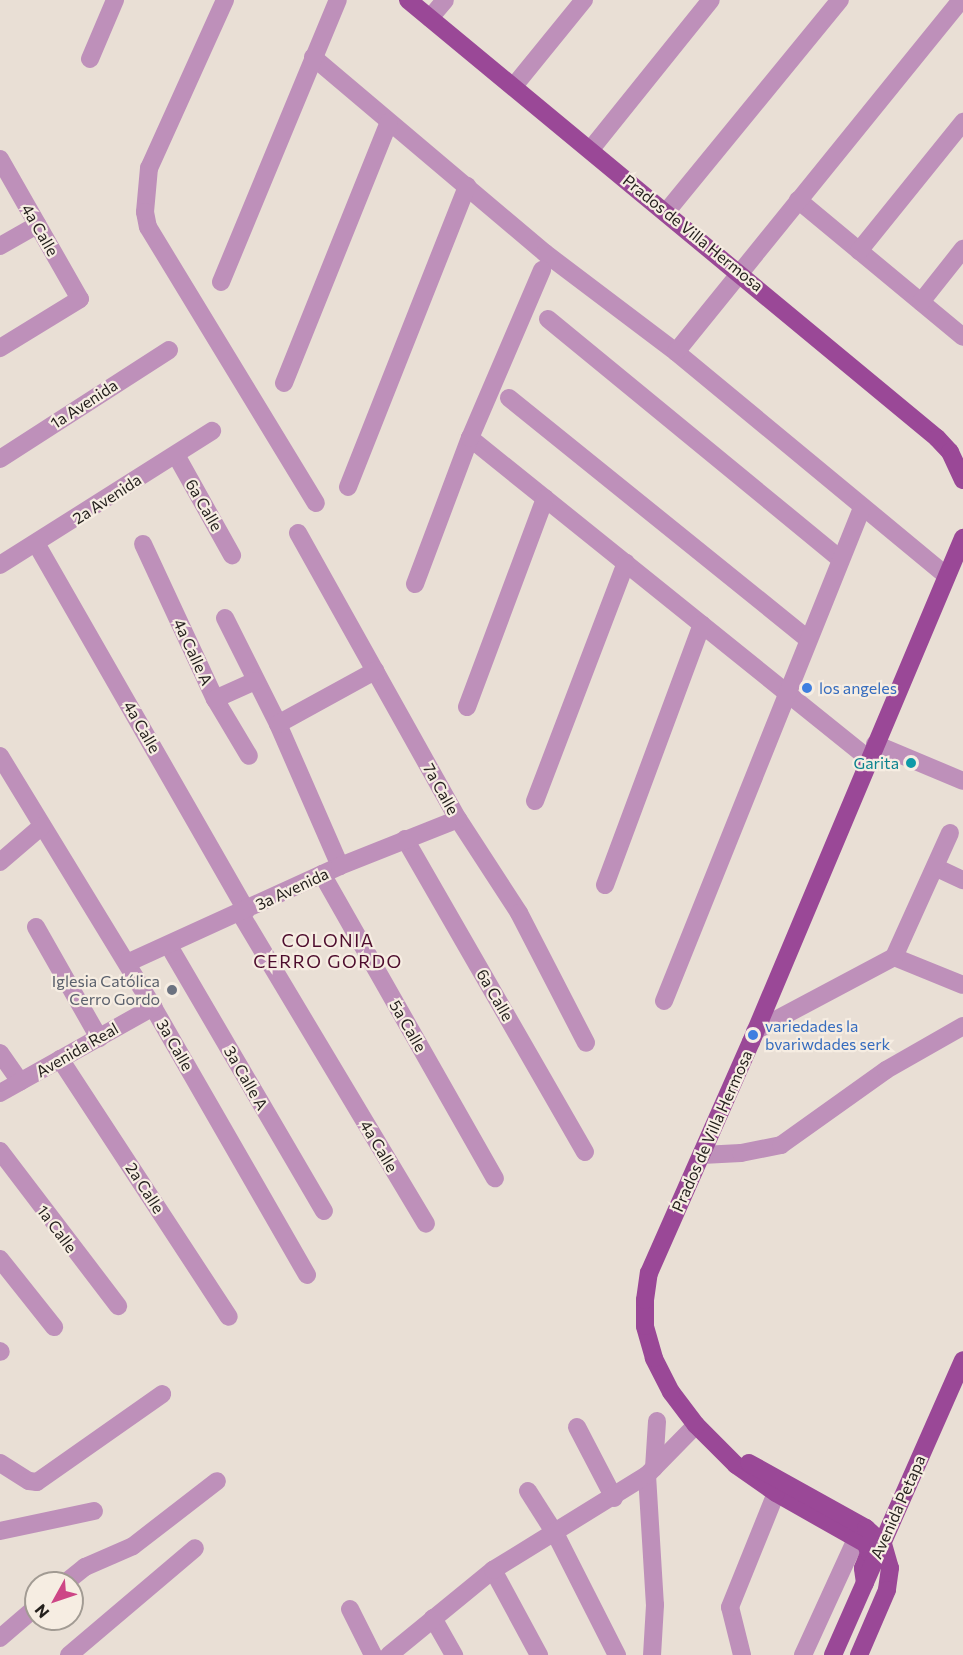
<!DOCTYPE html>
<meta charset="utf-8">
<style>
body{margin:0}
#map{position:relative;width:963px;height:1655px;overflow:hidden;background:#e9dfd5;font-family:Commissioner,sans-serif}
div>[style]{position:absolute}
.minor>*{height:18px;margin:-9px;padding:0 9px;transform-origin:9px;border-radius:9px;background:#be90ba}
.major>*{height:18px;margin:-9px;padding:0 9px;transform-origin:9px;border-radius:9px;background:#9a4897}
.major-bridge>*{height:18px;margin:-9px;padding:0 9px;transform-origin:9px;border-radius:9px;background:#9a4897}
.dots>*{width:16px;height:16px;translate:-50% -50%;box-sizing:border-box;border:3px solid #f6ede2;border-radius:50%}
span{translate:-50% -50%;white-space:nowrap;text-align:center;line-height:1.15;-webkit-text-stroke:4.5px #f6ede2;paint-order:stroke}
.street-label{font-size:16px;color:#231f1c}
.shop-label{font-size:16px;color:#366cbe}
.left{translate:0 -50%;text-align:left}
.culture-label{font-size:16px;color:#0d838f}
.right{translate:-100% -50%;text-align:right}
.worship-label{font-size:16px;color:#5b616d}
.neighbourhood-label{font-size:18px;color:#4d0c2d;letter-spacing:1.5px}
.north{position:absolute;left:24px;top:1571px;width:60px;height:60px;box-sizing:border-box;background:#f6ede2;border:2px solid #a29b93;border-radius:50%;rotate:230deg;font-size:16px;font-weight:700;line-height:24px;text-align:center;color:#231f1c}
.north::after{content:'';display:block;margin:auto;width:21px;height:27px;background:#cd4686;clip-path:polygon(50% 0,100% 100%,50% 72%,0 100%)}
</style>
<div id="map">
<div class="minor">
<i style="left:225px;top:0;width:184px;rotate:114.3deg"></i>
<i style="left:149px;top:168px;width:44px;rotate:95.2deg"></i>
<i style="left:145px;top:212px;width:15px;rotate:79deg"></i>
<i style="left:148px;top:227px;width:323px;rotate:58.7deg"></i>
<i style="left:430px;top:18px;width:23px;rotate:-50deg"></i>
<i style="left:313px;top:57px;width:304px;rotate:40.2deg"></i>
<i style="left:545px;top:253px;width:164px;rotate:37.1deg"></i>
<i style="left:676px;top:352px;width:350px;rotate:39.6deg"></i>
<i style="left:90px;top:59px;width:64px;rotate:-67deg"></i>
<i style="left:514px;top:86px;width:111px;rotate:-50.9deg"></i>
<i style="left:591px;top:149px;width:191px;rotate:-51.2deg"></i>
<i style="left:0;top:159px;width:161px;rotate:60.3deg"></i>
<i style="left:80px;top:299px;width:94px;rotate:148.5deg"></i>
<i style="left:798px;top:200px;width:214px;rotate:39.7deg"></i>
<i style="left:667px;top:211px;width:273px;rotate:-50.7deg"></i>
<i style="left:0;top:246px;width:43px;rotate:-29.6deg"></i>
<i style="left:859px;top:251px;width:166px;rotate:-51.1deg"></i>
<i style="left:221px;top:282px;width:305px;rotate:-67.5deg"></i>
<i style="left:921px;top:302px;width:68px;rotate:-51.6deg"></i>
<i style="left:548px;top:319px;width:378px;rotate:39.4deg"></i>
<i style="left:676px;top:352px;width:453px;rotate:-51deg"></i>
<i style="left:284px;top:383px;width:281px;rotate:-68.1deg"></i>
<i style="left:509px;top:398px;width:384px;rotate:38.9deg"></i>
<i style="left:470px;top:438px;width:512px;rotate:38.82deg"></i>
<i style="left:176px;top:455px;width:115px;rotate:60.8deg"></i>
<i style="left:0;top:459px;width:201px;rotate:-32.8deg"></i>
<i style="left:348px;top:487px;width:324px;rotate:-68.4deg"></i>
<i style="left:298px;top:533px;width:328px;rotate:60.8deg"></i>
<i style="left:458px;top:819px;width:112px;rotate:57deg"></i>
<i style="left:519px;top:913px;width:146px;rotate:62.7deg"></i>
<i style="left:143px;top:544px;width:171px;rotate:65.1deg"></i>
<i style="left:215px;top:699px;width:66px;rotate:59.2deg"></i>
<i style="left:37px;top:545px;width:421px;rotate:60.2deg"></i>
<i style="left:0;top:565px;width:251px;rotate:-32.3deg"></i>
<i style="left:415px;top:584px;width:156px;rotate:-69.4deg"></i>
<i style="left:470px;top:438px;width:183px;rotate:-66.8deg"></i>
<i style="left:225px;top:618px;width:119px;rotate:63.4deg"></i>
<i style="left:278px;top:724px;width:155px;rotate:66.4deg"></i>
<i style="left:215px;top:699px;width:44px;rotate:-24.2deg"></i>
<i style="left:467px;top:707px;width:223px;rotate:-69.5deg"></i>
<i style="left:278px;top:724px;width:111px;rotate:-28.7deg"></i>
<i style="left:875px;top:744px;width:95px;rotate:22.8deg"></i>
<i style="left:0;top:756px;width:294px;rotate:58.6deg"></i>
<i style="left:153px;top:1007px;width:309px;rotate:60.1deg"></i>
<i style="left:535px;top:801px;width:255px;rotate:-69.1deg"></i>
<i style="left:405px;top:839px;width:361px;rotate:60.1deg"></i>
<i style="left:0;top:862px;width:55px;rotate:-40.6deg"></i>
<i style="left:937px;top:868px;width:29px;rotate:25deg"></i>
<i style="left:322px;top:874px;width:350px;rotate:60.4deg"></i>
<i style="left:605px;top:885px;width:278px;rotate:-69.6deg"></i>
<i style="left:240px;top:913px;width:362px;rotate:59.1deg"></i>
<i style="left:36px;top:927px;width:128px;rotate:60.4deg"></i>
<i style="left:169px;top:946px;width:307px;rotate:59.7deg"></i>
<i style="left:894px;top:957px;width:74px;rotate:22.1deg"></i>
<i style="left:127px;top:963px;width:234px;rotate:-24.5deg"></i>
<i style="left:340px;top:866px;width:127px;rotate:-21.7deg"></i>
<i style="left:664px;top:1001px;width:531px;rotate:-68.12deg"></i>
<i style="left:755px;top:1031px;width:157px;rotate:-28deg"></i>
<i style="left:894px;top:957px;width:136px;rotate:-65.7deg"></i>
<i style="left:0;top:1053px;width:35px;rotate:55deg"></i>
<i style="left:60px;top:1059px;width:308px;rotate:56.8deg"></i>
<i style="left:0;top:1093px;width:176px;rotate:-29.3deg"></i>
<i style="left:0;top:1151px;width:195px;rotate:52.7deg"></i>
<i style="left:702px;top:1155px;width:39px;rotate:-3deg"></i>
<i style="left:741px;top:1153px;width:41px;rotate:-11.3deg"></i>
<i style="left:781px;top:1145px;width:129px;rotate:-35.5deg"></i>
<i style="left:886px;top:1070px;width:89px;rotate:-29.7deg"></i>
<i style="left:0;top:1259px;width:87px;rotate:51.5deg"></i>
<i style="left:0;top:1351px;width:1px;rotate:45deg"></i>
<i style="left:577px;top:1427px;width:80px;rotate:62.5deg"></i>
<i style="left:0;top:1463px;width:34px;rotate:32deg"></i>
<i style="left:29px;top:1481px;width:8px;rotate:7deg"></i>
<i style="left:37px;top:1482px;width:153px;rotate:-35.1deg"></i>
<i style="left:654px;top:1468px;width:47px;rotate:-86.3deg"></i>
<i style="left:647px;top:1475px;width:130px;rotate:86.5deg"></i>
<i style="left:655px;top:1605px;width:50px;rotate:93.4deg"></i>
<i style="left:528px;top:1491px;width:52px;rotate:57.5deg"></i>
<i style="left:556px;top:1535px;width:135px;rotate:63.1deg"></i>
<i style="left:0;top:1531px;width:96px;rotate:-12deg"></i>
<i style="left:493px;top:1570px;width:97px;rotate:61.6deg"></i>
<i style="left:65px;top:1583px;width:26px;rotate:-39deg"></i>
<i style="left:85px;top:1567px;width:52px;rotate:-23.6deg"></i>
<i style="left:133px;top:1546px;width:106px;rotate:-37.7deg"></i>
<i style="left:350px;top:1609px;width:51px;rotate:63.4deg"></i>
<i style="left:433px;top:1618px;width:43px;rotate:60.4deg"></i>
<i style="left:0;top:1638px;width:48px;rotate:-40.7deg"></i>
<i style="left:69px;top:1655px;width:165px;rotate:-40.3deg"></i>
<i style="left:389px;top:1655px;width:134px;rotate:-39.3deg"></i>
<i style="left:493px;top:1570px;width:181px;rotate:-31.7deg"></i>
<i style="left:647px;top:1475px;width:70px;rotate:-45.6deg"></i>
<i style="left:742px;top:1655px;width:49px;rotate:-104deg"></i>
<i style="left:730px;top:1607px;width:123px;rotate:-68deg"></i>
<i style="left:803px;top:1655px;width:128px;rotate:-65.4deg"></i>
</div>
<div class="major">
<i style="left:408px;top:0;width:687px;rotate:39.62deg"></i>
<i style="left:937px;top:438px;width:19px;rotate:47deg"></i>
<i style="left:950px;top:452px;width:31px;rotate:65deg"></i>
<i style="left:865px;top:1583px;width:15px;rotate:-98deg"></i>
<i style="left:863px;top:1568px;width:16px;rotate:-68deg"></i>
<i style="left:869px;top:1553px;width:9px;rotate:-108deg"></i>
<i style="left:866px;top:1544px;width:103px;rotate:-150.5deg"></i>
<i style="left:776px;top:1493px;width:49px;rotate:-145deg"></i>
<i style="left:736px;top:1465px;width:57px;rotate:-135deg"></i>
<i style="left:696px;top:1425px;width:41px;rotate:-127.1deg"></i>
<i style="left:671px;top:1392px;width:38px;rotate:-117deg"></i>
<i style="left:654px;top:1358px;width:33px;rotate:-106deg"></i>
<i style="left:645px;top:1326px;width:26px;rotate:-90deg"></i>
<i style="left:645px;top:1300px;width:27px;rotate:-82deg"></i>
<i style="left:649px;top:1273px;width:253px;rotate:-66.2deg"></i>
<i style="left:751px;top:1042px;width:547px;rotate:-67.19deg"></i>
<i style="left:833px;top:1655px;width:322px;rotate:-66.2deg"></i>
</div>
<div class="major-bridge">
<i style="left:749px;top:1463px;width:134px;rotate:29.1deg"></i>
<i style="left:866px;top:1528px;width:23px;rotate:43deg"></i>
<i style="left:883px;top:1544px;width:25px;rotate:74deg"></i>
<i style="left:890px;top:1568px;width:22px;rotate:98deg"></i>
<i style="left:887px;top:1590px;width:71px;rotate:113.3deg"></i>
</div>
<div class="dots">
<i style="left:807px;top:688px;background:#3f7fe0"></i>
<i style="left:911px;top:763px;background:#0f9aa8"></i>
<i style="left:172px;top:990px;background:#6b7280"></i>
<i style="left:753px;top:1035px;background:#3f7fe0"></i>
</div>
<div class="street-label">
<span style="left:40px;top:230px;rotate:60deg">4a Calle</span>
<span style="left:693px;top:233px;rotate:39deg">Prados de Villa Hermosa</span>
<span style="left:84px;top:404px;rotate:-33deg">1a Avenida</span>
<span style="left:107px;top:499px;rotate:-33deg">2a Avenida</span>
<span style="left:204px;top:505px;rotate:60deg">6a Calle</span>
<span style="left:193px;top:652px;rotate:65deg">4a Calle A</span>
<span style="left:142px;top:727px;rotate:60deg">4a Calle</span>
<span style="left:441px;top:789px;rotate:61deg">7a Calle</span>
<span style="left:292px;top:889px;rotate:-25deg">3a Avenida</span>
<span style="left:495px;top:995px;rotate:60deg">6a Calle</span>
<span style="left:408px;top:1026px;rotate:60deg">5a Calle</span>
<span style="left:175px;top:1045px;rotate:60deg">3a Calle</span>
<span style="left:77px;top:1050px;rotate:-30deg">Avenida Real</span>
<span style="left:246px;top:1078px;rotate:60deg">3a Calle A</span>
<span style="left:712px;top:1131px;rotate:-66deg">Prados de Villa Hermosa</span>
<span style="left:379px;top:1146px;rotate:59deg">4a Calle</span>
<span style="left:145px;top:1188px;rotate:57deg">2a Calle</span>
<span style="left:57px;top:1229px;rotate:53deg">1a Calle</span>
<span style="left:898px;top:1507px;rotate:-66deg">Avenida Petapa</span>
</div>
<div class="shop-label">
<span class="left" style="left:819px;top:688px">los angeles</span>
<span class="left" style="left:765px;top:1035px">variedades la<br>bvariwdades serk</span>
</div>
<div class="culture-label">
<span class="right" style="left:899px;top:763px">Garita</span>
</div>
<div class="worship-label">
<span class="right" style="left:160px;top:990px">Iglesia Católica<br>Cerro Gordo</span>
</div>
<div class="neighbourhood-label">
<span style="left:328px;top:951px">COLONIA<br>CERRO GORDO</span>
</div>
<div class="north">N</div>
</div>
